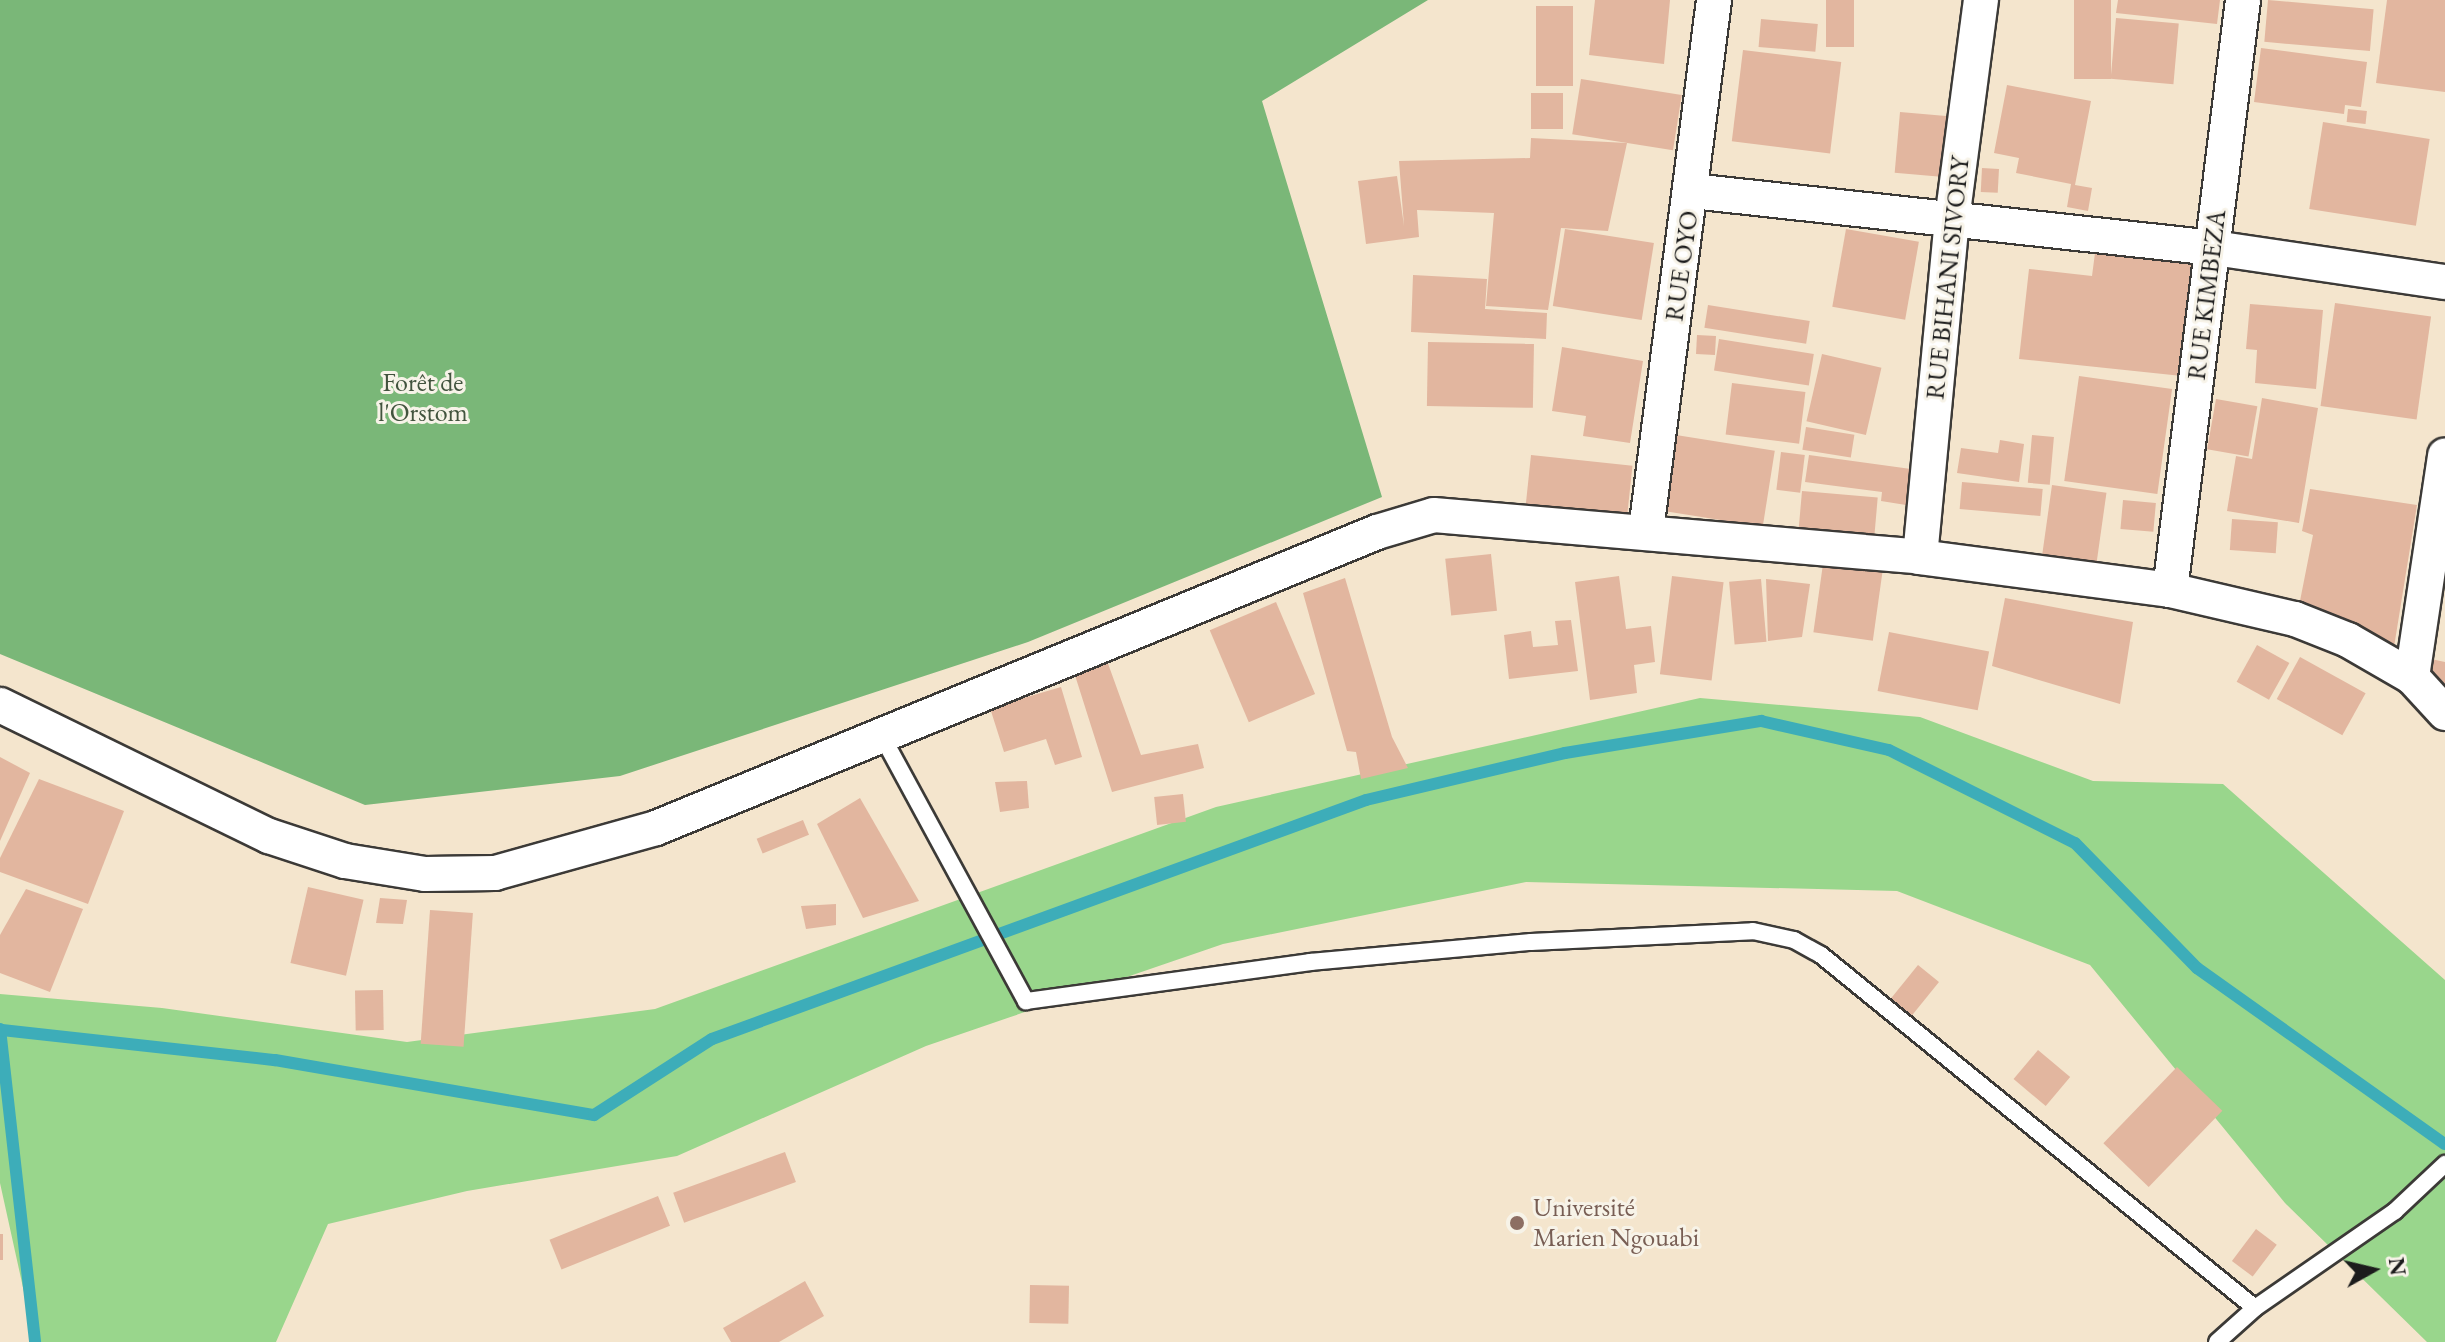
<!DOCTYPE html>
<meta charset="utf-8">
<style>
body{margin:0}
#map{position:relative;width:2445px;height:1342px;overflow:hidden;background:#f4e5cd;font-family:"EB Garamond",serif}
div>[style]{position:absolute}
.green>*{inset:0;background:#99d68c}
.forest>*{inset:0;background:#7ab778}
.stream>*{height:12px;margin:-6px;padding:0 6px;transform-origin:6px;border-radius:6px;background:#3dadb9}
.building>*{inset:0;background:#e2b69f;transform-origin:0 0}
.roads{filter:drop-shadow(2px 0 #3c3a37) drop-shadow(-2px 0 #3c3a37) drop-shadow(0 2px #3c3a37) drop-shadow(0 -2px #3c3a37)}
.lane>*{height:16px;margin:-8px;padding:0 8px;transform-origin:8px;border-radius:8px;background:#fff}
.street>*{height:34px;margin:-17px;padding:0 17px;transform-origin:17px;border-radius:17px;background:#fff}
.dots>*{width:22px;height:22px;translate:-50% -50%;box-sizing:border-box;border:4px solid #f7f3e8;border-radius:50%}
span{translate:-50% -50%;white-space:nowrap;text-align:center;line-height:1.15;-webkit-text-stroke:6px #f7f3e8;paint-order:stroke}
.street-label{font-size:26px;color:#1c1c1c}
.park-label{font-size:26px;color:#42543e}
.education-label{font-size:26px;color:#785e54}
.left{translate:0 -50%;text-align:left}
.north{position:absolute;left:2333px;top:1230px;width:80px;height:80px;-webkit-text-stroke:6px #f7f3e8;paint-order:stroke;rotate:82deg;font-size:22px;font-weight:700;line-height:32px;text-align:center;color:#1c1c1c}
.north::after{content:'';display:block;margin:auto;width:28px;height:36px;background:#1c1c1c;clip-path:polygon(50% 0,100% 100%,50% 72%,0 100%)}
</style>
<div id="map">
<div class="green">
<i style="clip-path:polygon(1700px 698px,1920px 717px,2093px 781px,2223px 784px,2445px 980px,2445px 1342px,2427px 1342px,2285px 1203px,2090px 965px,1897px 891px,1526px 882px,1223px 944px,926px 1046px,677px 1156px,467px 1191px,328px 1224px,276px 1342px,35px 1342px,0 1183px,0 994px,162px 1008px,407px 1042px,655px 1009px,1216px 807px)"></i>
</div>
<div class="forest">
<i style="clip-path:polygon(0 0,1428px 0,1262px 101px,1382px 497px,1028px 642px,620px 776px,365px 805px,0 654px)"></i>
</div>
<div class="stream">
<i style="left:0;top:1029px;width:315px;rotate:83.6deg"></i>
<i style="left:2px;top:1030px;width:275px;rotate:6.3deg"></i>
<i style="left:275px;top:1060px;width:324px;rotate:9.8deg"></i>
<i style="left:594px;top:1115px;width:140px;rotate:-32.8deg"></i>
<i style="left:712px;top:1039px;width:696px;rotate:-20.07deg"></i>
<i style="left:1366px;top:800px;width:204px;rotate:-13.3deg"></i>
<i style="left:1565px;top:753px;width:199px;rotate:-9.3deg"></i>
<i style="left:1761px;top:721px;width:131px;rotate:12.8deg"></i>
<i style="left:1889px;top:750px;width:208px;rotate:26.6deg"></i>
<i style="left:2075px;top:843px;width:175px;rotate:45.7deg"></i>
<i style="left:2197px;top:968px;width:304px;rotate:35.4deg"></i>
</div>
<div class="building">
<i style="clip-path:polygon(1595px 0,1670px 0,1664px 64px,1589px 55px)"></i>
<i style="left:1826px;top:0;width:28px;height:47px"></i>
<i style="left:2074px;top:0;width:37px;height:79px"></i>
<i style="clip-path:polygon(2118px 0,2220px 0,2217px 24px,2116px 13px)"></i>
<i style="left:2268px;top:0;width:106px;height:42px;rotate:5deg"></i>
<i style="clip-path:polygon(2387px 0,2445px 0,2445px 92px,2376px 83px)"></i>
<i style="left:1536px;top:6px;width:37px;height:80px"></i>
<i style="left:2116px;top:18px;width:63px;height:61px;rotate:5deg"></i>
<i style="left:1761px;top:19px;width:57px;height:28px;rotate:5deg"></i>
<i style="clip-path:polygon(2261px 48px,2367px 62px,2361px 107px,2345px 105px,2344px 114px,2254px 102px)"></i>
<i style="left:1743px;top:50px;width:99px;height:92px;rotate:7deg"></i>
<i style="left:1581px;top:79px;width:102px;height:56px;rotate:9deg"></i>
<i style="clip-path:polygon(2007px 85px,2091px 101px,2075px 185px,2092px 188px,2088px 211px,2067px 207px,2071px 184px,2016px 173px,2019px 158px,1994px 153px)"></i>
<i style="left:1531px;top:93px;width:32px;height:36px"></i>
<i style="left:2348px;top:109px;width:19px;height:13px;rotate:6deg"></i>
<i style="left:1900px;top:112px;width:52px;height:61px;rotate:5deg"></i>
<i style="left:2323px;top:122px;width:108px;height:88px;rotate:9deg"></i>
<i style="clip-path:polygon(1531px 138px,1627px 143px,1608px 231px,1561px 228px,1548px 310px,1486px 306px,1494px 213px,1417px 210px,1419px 237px,1366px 244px,1358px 181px,1397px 176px,1404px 226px,1399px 161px,1530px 158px)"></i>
<i style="left:1982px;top:168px;width:17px;height:24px;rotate:3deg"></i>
<i style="left:1565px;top:229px;width:90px;height:78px;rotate:9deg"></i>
<i style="left:1846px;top:229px;width:74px;height:79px;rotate:10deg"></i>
<i style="clip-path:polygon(2095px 253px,2193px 263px,2182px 376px,2019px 359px,2029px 269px,2092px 276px)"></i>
<i style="clip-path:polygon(1413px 275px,1487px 279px,1485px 309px,1547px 313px,1546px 339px,1411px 332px)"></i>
<i style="left:2335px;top:303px;width:97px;height:104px;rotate:8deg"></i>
<i style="clip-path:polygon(2250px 304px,2323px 310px,2316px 389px,2255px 383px,2257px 350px,2246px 349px)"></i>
<i style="left:1708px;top:305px;width:103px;height:23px;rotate:9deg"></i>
<i style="left:1697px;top:335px;width:19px;height:19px;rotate:3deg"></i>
<i style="left:1719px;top:339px;width:96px;height:32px;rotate:9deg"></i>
<i style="left:1428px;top:342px;width:106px;height:64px;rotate:1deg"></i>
<i style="clip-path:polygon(1562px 347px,1643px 361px,1630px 443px,1583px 436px,1586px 416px,1552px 411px)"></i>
<i style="left:1822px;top:354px;width:61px;height:69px;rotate:13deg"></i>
<i style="left:2079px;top:376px;width:94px;height:106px;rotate:8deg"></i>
<i style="left:1732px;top:383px;width:74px;height:52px;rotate:7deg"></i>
<i style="clip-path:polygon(2262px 398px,2318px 408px,2299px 523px,2227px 511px,2236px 456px,2252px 459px)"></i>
<i style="left:2216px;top:399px;width:42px;height:51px;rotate:10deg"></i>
<i style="left:1806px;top:427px;width:49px;height:23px;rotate:9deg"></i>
<i style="left:1676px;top:435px;width:100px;height:77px;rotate:9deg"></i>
<i style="left:2032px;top:435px;width:22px;height:48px;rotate:5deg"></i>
<i style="clip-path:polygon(2000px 440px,2024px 444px,2019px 482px,1957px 473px,1961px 448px,1998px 453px)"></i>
<i style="left:1781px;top:452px;width:24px;height:38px;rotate:7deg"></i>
<i style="left:1531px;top:455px;width:102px;height:53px;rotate:6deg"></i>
<i style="clip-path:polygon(1809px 455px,1911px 469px,1906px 505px,1881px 501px,1882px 492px,1805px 482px)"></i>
<i style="left:1962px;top:482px;width:81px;height:27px;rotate:5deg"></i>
<i style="left:2052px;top:485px;width:55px;height:81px;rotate:8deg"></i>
<i style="clip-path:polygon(2310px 489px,2417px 505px,2394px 647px,2299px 606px,2313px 535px,2302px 531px)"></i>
<i style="left:1802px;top:491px;width:76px;height:39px;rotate:5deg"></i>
<i style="left:2123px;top:500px;width:33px;height:29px;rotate:5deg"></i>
<i style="left:2232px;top:519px;width:46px;height:31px;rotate:4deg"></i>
<i style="left:1491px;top:554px;width:57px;height:46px;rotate:84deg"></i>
<i style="left:1823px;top:564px;width:60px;height:69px;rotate:8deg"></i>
<i style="clip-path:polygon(1619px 576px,1626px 629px,1651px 626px,1655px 662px,1634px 665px,1637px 693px,1590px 700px,1575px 582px)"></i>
<i style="left:1672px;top:576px;width:52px;height:99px;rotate:7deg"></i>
<i style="clip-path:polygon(1345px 578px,1392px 737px,1408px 768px,1361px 779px,1356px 752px,1347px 751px,1303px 593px)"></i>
<i style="left:1761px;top:579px;width:63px;height:32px;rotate:85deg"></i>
<i style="clip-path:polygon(1766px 579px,1810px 584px,1802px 637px,1768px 641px)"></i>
<i style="clip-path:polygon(2005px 598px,2133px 622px,2120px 704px,1992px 666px)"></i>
<i style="left:1276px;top:602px;width:100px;height:72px;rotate:67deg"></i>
<i style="clip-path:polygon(1571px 620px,1578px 671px,1509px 679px,1504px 635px,1531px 631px,1533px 647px,1558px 645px,1555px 621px)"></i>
<i style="left:1889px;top:632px;width:102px;height:60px;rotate:11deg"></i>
<i style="left:2257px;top:645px;width:37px;height:42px;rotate:29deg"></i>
<i style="left:2300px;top:657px;width:75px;height:48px;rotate:29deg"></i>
<i style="clip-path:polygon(1106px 658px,1141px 755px,1198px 744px,1204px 768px,1112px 792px,1073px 669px)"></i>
<i style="clip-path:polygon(2431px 659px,2445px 662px,2445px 690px,2426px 686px)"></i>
<i style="clip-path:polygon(1061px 687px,1082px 757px,1055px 765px,1046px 739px,1004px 752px,990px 708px)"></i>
<i style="clip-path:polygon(0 757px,30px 773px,0 841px)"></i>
<i style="clip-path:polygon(39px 779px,124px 811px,88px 904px,0 872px,0 858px)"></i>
<i style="clip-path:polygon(1027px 781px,1029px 808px,1000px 812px,995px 782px)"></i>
<i style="left:1183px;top:794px;width:28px;height:29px;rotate:84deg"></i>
<i style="clip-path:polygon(860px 798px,919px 901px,863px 918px,817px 824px)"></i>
<i style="left:803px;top:820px;width:16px;height:50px;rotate:68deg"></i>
<i style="left:308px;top:887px;width:57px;height:78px;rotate:13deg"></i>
<i style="clip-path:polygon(26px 889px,83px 909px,50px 992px,0 973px,0 935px)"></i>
<i style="clip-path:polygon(380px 898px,407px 900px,403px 924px,376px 923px)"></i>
<i style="clip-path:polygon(836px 904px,836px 925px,806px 929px,801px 906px)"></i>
<i style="left:430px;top:910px;width:43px;height:134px;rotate:4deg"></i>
<i style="left:1918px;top:965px;width:27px;height:44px;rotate:39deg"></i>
<i style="left:383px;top:990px;width:40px;height:28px;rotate:89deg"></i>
<i style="left:2038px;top:1050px;width:42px;height:38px;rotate:40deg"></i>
<i style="left:2177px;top:1067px;width:63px;height:106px;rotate:44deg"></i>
<i style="left:785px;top:1152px;width:32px;height:119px;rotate:70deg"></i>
<i style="left:658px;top:1196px;width:32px;height:117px;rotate:68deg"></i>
<i style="left:2256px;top:1229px;width:26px;height:40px;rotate:37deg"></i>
<i style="left:0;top:1234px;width:3px;height:26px"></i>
<i style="clip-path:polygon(805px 1281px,824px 1316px,779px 1342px,731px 1342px,723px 1328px)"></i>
<i style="left:1030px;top:1285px;width:39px;height:38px;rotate:1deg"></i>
</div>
<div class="roads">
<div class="lane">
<i style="left:882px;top:736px;width:302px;rotate:61.5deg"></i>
<i style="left:1026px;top:1001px;width:287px;rotate:-7.8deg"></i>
<i style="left:1310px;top:962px;width:222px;rotate:-5.2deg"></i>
<i style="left:1531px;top:942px;width:222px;rotate:-2.8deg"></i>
<i style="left:1753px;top:931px;width:42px;rotate:12.4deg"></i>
<i style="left:1794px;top:940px;width:31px;rotate:29deg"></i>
<i style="left:1821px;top:955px;width:559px;rotate:39.12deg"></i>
<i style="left:2217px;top:1342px;width:51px;rotate:-41.8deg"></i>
<i style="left:2255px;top:1308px;width:170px;rotate:-34.7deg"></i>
<i style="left:2395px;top:1211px;width:69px;rotate:-43.2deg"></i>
</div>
<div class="street">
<i style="left:1692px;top:191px;width:525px;rotate:6.23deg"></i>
<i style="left:2214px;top:248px;width:233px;rotate:8.4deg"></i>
<i style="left:1646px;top:531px;width:535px;rotate:-82.7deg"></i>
<i style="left:1920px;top:557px;width:339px;rotate:-84.6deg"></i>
<i style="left:1952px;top:220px;width:222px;rotate:-82.5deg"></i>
<i style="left:2170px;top:590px;width:594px;rotate:-82.95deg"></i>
<i style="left:2412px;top:677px;width:224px;rotate:-81.5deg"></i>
<i style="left:0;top:705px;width:299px;rotate:26deg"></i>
<i style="left:269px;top:836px;width:80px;rotate:18.2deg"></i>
<i style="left:345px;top:861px;width:81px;rotate:9.2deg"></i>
<i style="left:425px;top:874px;width:70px;rotate:-0.8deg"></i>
<i style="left:495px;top:873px;width:167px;rotate:-15.6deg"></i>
<i style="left:656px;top:828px;width:779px;rotate:-22.32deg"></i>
<i style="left:1377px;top:532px;width:59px;rotate:-16.6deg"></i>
<i style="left:1434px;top:515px;width:488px;rotate:4.9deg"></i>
<i style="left:1920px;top:557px;width:252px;rotate:7.5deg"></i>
<i style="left:2170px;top:590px;width:128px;rotate:13.1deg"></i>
<i style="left:2295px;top:619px;width:57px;rotate:21.6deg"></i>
<i style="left:2348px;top:640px;width:74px;rotate:30deg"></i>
<i style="left:2412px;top:677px;width:49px;rotate:47.5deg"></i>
</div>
</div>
<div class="dots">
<i style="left:1517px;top:1223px;background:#8d6e63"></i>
</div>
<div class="street-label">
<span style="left:1682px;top:266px;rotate:-82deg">RUE OYO</span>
<span style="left:1948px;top:278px;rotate:-84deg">RUE BIHANI SIVORY</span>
<span style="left:2207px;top:295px;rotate:-83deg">RUE KIMBEZA</span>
</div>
<div class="park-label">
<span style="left:423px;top:398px">Forêt de<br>l'Orstom</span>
</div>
<div class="education-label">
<span class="left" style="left:1533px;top:1223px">Université<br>Marien Ngouabi</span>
</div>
<div class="north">N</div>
</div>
